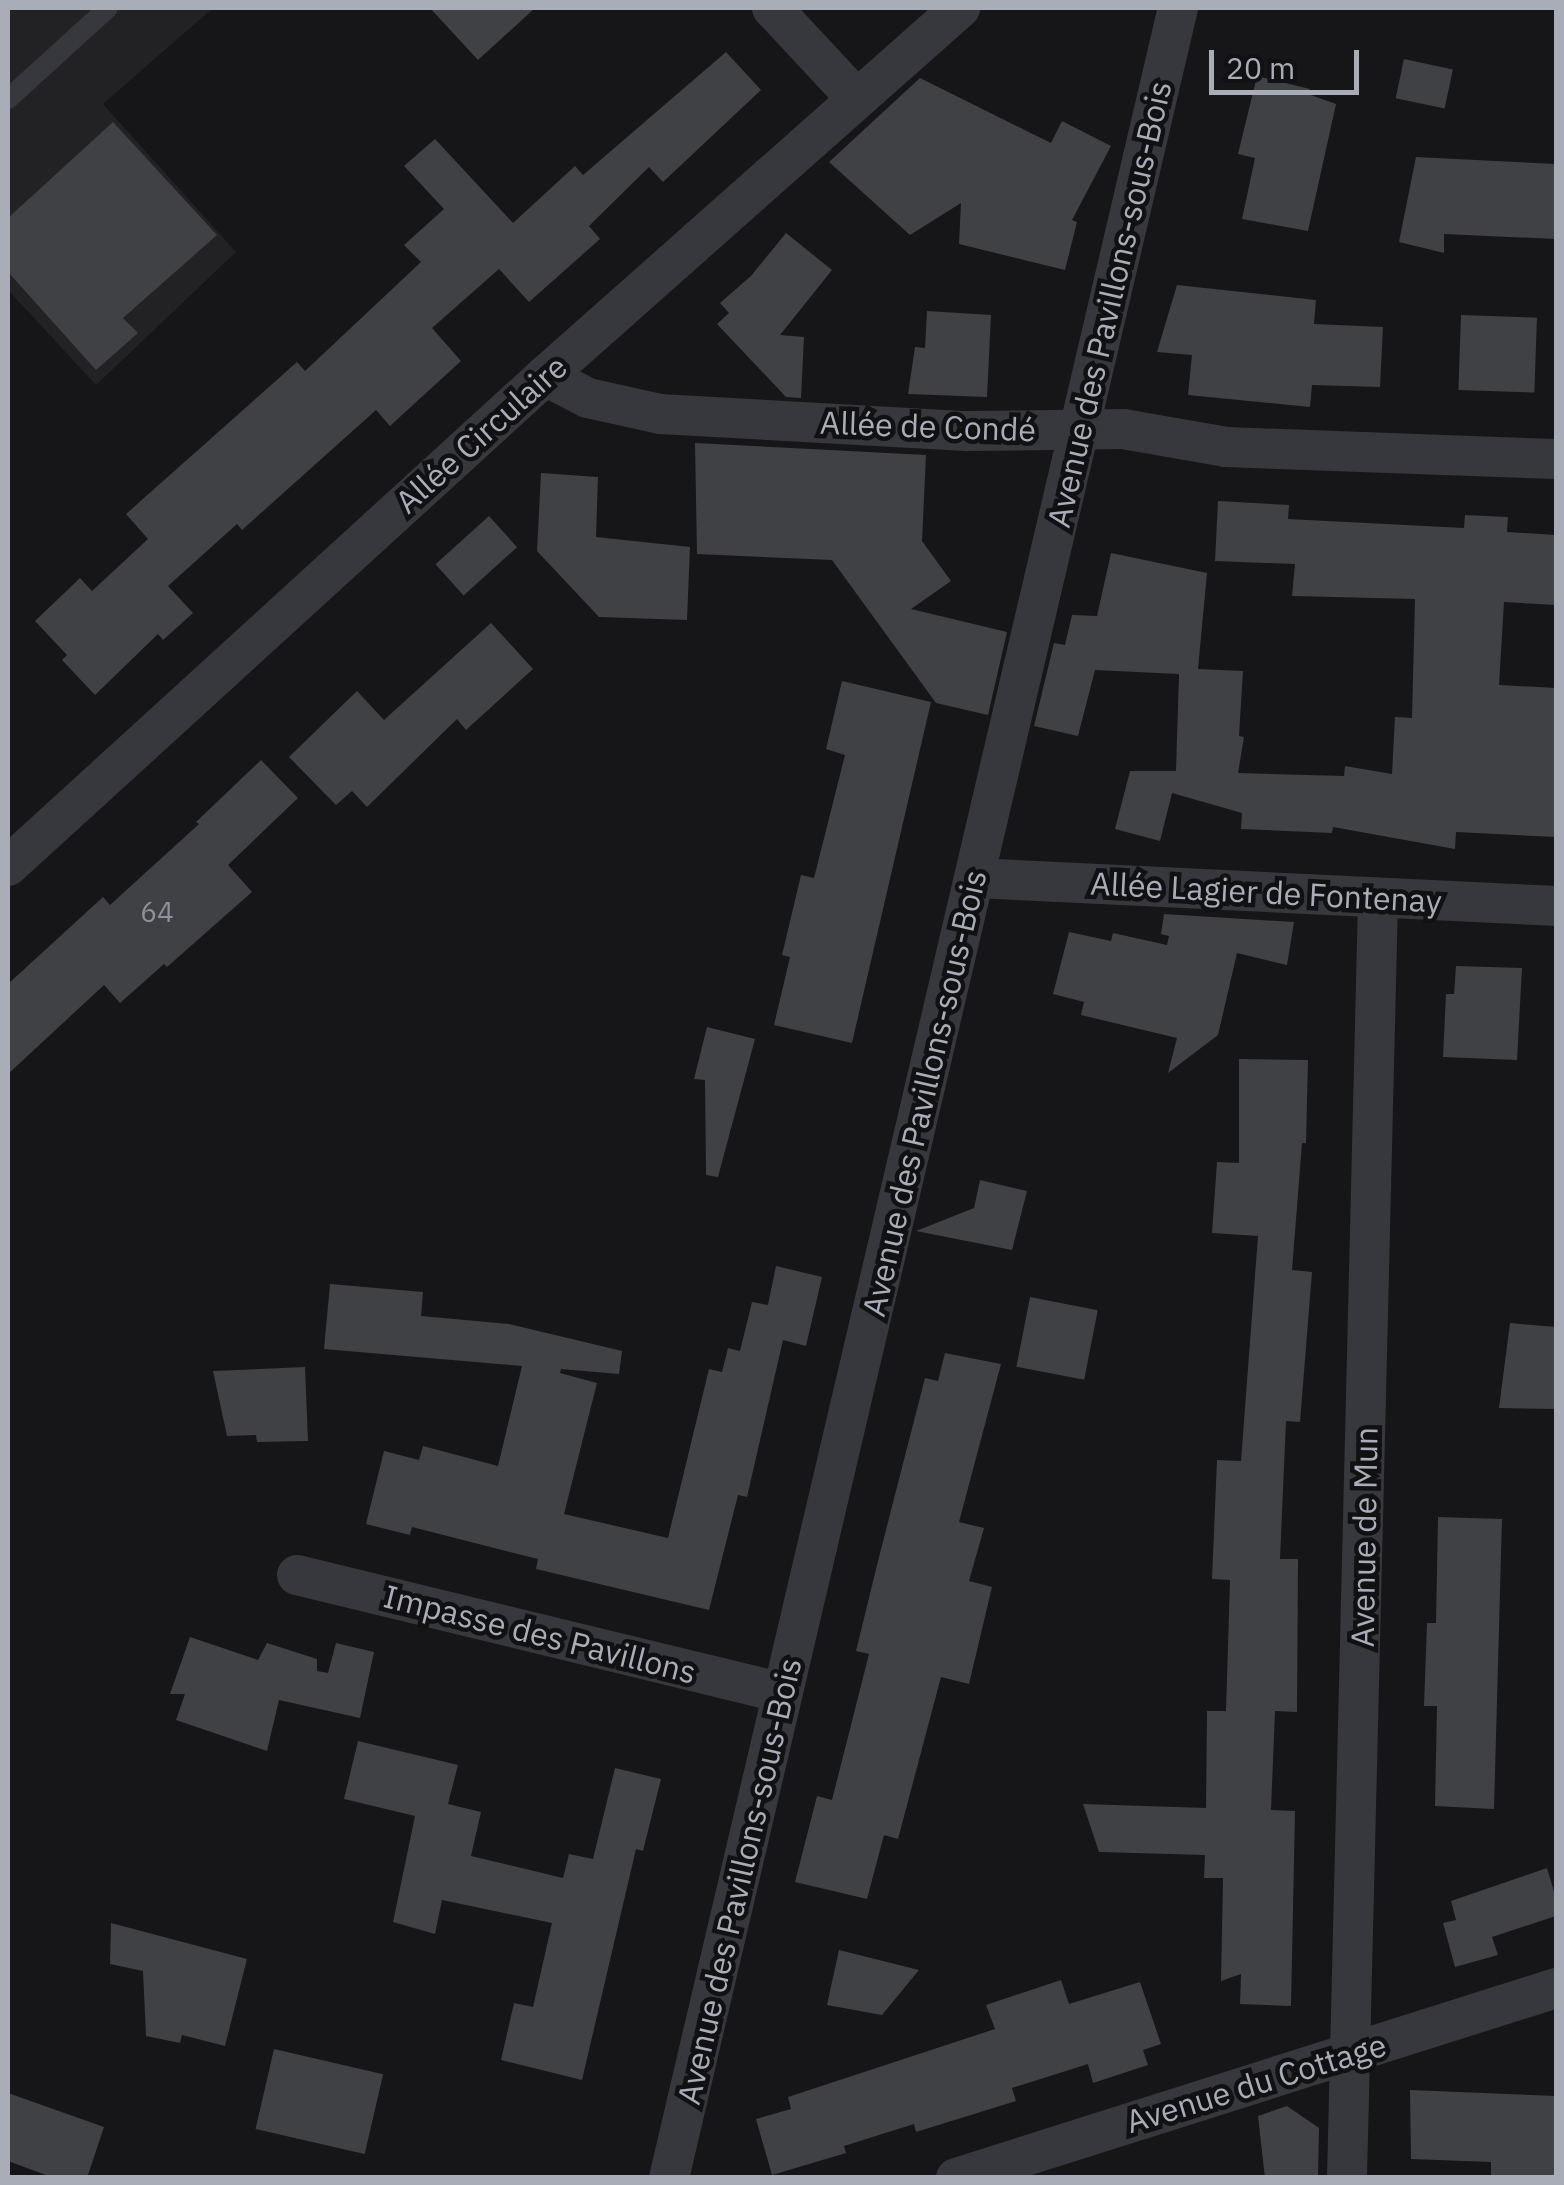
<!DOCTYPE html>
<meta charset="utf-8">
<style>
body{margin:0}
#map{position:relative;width:1564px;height:2185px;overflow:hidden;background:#161618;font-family:"IBM Plex Sans",sans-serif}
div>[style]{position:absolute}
.built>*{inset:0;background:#222225}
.building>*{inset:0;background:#404145;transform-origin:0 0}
.lane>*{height:20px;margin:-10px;padding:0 10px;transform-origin:10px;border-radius:10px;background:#37383d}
.street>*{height:40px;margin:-20px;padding:0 20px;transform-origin:20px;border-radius:20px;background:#37383d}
span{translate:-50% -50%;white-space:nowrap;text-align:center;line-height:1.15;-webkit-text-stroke:9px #111113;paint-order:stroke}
.number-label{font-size:28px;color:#8e929b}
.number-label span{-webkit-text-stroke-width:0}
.street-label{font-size:32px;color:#a8adb8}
.frame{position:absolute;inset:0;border:10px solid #a8adb8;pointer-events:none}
.scale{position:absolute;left:1209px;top:50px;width:150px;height:45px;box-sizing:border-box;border:5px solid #a8adb8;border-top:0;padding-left:12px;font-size:30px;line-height:35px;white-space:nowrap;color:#a8adb8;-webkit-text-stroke:8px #111113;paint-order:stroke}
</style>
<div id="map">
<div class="built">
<i style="clip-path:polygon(8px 8px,213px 8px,103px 104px,236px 252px,96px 385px,8px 290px)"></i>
</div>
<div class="building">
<i style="clip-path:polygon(430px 8px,535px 8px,478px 60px)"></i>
<i style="clip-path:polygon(726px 52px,761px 90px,663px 182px,649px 167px,589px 226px,600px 239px,529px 302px,499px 269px,432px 328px,461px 361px,390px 426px,376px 410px,242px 530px,237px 524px,168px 586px,193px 613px,163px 640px,158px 634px,95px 695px,62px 660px,67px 655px,35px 621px,80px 578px,92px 591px,148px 539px,126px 514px,297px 362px,305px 371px,421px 262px,404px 245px,444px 209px,404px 166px,435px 139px,513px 223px,575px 166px,583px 175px)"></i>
<i style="left:1404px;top:59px;width:50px;height:40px;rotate:12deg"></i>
<i style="clip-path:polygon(1257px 76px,1310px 89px,1308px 94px,1336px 104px,1308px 231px,1242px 219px,1255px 158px,1238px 154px)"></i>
<i style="clip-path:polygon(920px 78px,1051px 143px,1062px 121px,1111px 146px,1072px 220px,1077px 222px,1065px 270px,959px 244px,961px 203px,910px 235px,829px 162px)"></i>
<i style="clip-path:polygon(113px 122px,217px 235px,123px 318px,138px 333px,96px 370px,8px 272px,8px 218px)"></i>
<i style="clip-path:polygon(1416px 157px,1556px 164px,1556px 239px,1444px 234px,1444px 253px,1399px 242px)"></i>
<i style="clip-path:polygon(786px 233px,832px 270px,780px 335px,804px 337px,801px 398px,786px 397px,717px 324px,729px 313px,720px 303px,751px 276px)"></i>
<i style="clip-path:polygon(1177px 285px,1316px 300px,1314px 324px,1383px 327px,1380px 387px,1312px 385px,1310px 407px,1188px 395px,1192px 355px,1157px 352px)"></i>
<i style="clip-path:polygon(927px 311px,991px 315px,987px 397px,908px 394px,915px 347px,925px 348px)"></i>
<i style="left:1461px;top:315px;width:76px;height:75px;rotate:2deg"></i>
<i style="clip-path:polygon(695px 443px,926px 455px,922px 541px,951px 581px,911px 609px,1007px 632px,988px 715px,936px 703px,832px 560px,697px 554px)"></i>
<i style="clip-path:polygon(541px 473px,598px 477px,596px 537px,690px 547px,687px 620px,599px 617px,537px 551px)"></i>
<i style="clip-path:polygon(1218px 501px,1289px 505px,1288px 519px,1464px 528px,1465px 515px,1508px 517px,1507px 532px,1556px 535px,1556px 605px,1504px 602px,1499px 685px,1556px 688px,1556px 837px,1456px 832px,1455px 849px,1333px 827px,1332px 833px,1241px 829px,1242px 813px,1172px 793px,1160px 841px,1115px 829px,1130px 771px,1176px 771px,1179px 674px,1095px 670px,1078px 736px,1034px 726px,1054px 643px,1065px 645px,1072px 615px,1097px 616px,1111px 553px,1207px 573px,1198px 669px,1243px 671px,1239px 736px,1244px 737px,1238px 773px,1344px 776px,1345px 766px,1392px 774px,1395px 717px,1412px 718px,1415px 599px,1292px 596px,1295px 564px,1215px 561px)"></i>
<i style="left:489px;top:516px;width:42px;height:72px;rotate:48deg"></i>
<i style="clip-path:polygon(491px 623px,533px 669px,466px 730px,457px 719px,367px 807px,352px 791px,336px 805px,289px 757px,357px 691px,384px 720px)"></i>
<i style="clip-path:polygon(842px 681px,931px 702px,852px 1043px,774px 1025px,790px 957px,782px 955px,801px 875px,814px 878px,845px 755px,826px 749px)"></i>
<i style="clip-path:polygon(261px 760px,298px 798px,228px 865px,252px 892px,167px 967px,164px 964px,120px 1003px,104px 985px,8px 1074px,8px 984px,103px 897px,110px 905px,199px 824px,196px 822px)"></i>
<i style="clip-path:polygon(1164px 914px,1294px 922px,1287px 965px,1237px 953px,1218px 1035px,1168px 1073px,1177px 1038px,1081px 1015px,1084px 1002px,1053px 994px,1069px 932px,1111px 941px,1113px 933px,1167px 945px,1169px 936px,1161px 934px)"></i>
<i style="clip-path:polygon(1456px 966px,1522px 968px,1517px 1060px,1443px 1057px,1446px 994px,1454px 994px)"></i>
<i style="clip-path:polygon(707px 1027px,755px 1039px,718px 1177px,706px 1175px,705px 1080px,694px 1079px)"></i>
<i style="clip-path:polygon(1239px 1059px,1308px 1060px,1306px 1143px,1302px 1143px,1292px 1270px,1312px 1272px,1300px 1422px,1286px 1421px,1280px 1559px,1298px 1559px,1297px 1712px,1275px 1711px,1271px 1810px,1295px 1811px,1291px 2006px,1240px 2004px,1241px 1974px,1221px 1981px,1223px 1878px,1204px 1878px,1205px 1855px,1099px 1852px,1083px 1804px,1206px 1808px,1207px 1711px,1226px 1711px,1230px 1580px,1212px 1579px,1217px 1460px,1241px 1461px,1258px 1236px,1212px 1233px,1217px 1162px,1239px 1163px)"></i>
<i style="clip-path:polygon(980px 1180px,1027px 1191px,1012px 1250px,916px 1231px,974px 1208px)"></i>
<i style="clip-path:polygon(776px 1266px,822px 1277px,806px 1346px,783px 1340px,747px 1497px,738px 1495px,709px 1610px,536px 1569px,538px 1559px,412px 1527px,410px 1535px,366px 1524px,384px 1451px,419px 1460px,423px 1446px,498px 1466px,522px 1366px,324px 1349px,330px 1284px,423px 1292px,421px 1316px,509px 1324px,622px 1351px,619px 1374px,561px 1369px,560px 1373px,597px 1383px,564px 1514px,668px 1538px,709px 1369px,722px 1372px,728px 1348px,740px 1351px,752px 1302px,768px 1305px)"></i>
<i style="left:1030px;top:1297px;width:69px;height:71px;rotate:11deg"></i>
<i style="clip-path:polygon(1510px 1323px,1556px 1327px,1556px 1409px,1499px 1408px)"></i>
<i style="clip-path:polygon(945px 1353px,1001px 1364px,959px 1522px,984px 1528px,969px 1581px,992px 1587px,969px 1684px,941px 1677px,898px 1839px,884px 1835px,867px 1899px,795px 1882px,817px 1796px,832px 1800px,869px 1654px,856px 1651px,878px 1561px,925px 1378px,938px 1381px)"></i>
<i style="clip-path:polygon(305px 1367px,308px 1441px,257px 1442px,256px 1435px,227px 1436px,213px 1371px)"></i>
<i style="clip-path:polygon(1438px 1517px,1502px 1519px,1494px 1809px,1435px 1806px,1437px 1706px,1424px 1706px,1427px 1623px,1436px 1623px)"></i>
<i style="clip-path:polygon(190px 1637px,258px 1660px,267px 1643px,317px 1659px,317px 1671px,328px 1673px,336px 1643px,374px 1652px,360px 1718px,279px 1700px,267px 1751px,176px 1720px,185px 1694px,170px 1694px)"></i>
<i style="clip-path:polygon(358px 1741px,458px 1765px,448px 1804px,481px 1812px,471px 1856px,563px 1878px,569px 1854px,593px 1859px,615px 1768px,661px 1779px,643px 1851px,636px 1849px,582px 2080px,501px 2060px,514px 2003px,533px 2007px,552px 1923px,442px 1900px,435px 1934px,393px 1922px,415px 1816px,344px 1799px)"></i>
<i style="clip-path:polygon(1547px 1868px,1556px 1898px,1556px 1916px,1492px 1937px,1498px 1955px,1455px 1967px,1443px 1923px,1456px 1920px,1451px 1901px)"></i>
<i style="clip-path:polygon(111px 1923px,247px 1959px,225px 2046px,182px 2035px,180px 2043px,146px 2036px,143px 1971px,110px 1964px)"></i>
<i style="clip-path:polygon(839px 1950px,919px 1970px,882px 2015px,827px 2005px)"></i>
<i style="clip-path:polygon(1061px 1980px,1069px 2004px,1140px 1982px,1161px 2044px,1143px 2050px,1148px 2065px,1093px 2083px,1088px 2064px,1012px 2088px,1016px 2101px,916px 2132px,914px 2124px,844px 2146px,846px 2153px,772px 2175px,756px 2119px,791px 2109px,788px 2097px,995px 2029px,986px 2005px)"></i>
<i style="left:274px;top:2049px;width:112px;height:82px;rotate:13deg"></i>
<i style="clip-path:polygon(1410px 2090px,1556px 2096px,1556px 2178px,1491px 2178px,1491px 2162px,1411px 2159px)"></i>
<i style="clip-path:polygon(8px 2093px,104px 2127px,87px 2178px,54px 2178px,8px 2161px)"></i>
<i style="clip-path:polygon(1287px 2106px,1319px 2128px,1318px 2178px,1265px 2178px,1258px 2116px)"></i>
</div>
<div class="lane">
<i style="left:8px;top:99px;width:135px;rotate:-42.3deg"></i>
</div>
<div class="street">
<i style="left:772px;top:8px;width:122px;rotate:47deg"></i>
<i style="left:545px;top:376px;width:48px;rotate:27.1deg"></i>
<i style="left:588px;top:398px;width:74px;rotate:12.5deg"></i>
<i style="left:660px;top:414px;width:307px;rotate:3.2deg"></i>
<i style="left:967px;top:431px;width:156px;rotate:-0.7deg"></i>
<i style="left:1123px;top:429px;width:105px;rotate:9.9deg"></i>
<i style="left:1226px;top:447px;width:330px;rotate:2.1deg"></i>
<i style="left:8px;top:866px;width:727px;rotate:-42.38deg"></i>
<i style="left:545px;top:376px;width:555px;rotate:-41.56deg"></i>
<i style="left:975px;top:878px;width:582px;rotate:2.76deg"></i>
<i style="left:297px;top:1575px;width:500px;rotate:13.65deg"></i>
<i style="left:669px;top:2178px;width:2229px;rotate:-76.8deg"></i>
<i style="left:956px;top:2178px;width:629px;rotate:-17.57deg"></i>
<i style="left:1347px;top:2178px;width:1281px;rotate:-88.61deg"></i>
</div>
<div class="number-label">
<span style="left:157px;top:912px">64</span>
</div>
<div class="street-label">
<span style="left:1109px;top:304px;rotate:-77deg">Avenue des Pavillons-sous-Bois</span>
<span style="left:928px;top:426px;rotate:2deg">Allée de Condé</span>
<span style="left:481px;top:434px;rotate:-42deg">Allée Circulaire</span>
<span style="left:1266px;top:892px;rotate:3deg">Allée Lagier de Fontenay</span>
<span style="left:924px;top:1093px;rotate:-77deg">Avenue des Pavillons-sous-Bois</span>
<span style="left:1364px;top:1537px;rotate:-89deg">Avenue de Mun</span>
<span style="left:540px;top:1634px;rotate:14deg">Impasse des Pavillons</span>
<span style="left:739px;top:1881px;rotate:-77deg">Avenue des Pavillons-sous-Bois</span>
<span style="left:1256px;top:2083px;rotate:-17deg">Avenue du Cottage</span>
</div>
<div class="frame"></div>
<div class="scale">20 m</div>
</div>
